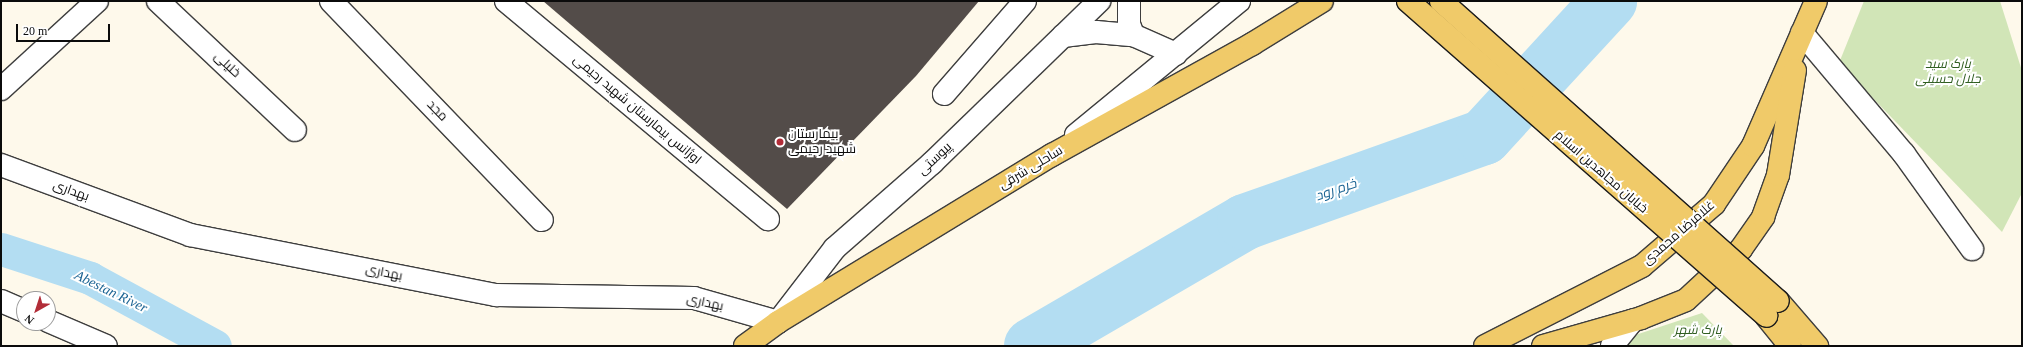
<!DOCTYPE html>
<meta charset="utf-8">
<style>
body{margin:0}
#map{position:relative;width:2023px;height:347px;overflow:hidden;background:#fef9eb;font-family:"Times New Roman",Cairo,serif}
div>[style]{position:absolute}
.green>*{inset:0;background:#d1e5b7}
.canal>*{height:33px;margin:-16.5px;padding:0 16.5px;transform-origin:16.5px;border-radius:16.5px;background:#b3ddf2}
.river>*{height:56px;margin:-28px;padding:0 28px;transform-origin:28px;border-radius:28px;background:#b3ddf2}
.building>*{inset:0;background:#534c49}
.roads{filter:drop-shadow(1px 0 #3e3e3e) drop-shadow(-1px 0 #3e3e3e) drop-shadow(0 1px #3e3e3e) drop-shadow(0 -1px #3e3e3e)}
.minor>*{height:22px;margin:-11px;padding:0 11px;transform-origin:11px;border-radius:11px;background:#fff}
.major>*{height:22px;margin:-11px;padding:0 11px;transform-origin:11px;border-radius:11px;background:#f0ca69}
.bridges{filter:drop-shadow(1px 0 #1c1c1c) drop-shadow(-1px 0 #1c1c1c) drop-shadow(0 1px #1c1c1c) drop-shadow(0 -1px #1c1c1c)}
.major-bridge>*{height:22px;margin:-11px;padding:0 11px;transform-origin:11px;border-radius:11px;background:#f0ca69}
.dots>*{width:11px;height:11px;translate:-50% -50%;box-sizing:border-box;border:2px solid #fff;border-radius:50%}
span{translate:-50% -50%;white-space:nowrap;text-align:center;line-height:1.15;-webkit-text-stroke:4px #fff;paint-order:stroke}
.street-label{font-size:13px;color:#0b0b0b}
.park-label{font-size:13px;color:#305e21;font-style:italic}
.poi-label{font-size:13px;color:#0b0b0b}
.left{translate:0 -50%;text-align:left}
.water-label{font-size:14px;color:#1d6594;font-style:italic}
.frame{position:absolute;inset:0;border:2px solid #0b0b0b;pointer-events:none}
.north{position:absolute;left:16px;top:291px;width:40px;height:40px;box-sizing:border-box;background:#fff;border:1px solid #9d9d9d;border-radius:50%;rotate:219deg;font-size:11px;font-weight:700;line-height:16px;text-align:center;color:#0b0b0b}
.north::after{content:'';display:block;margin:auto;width:14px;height:18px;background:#b22d38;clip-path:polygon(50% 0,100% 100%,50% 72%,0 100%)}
.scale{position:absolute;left:16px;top:24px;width:94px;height:18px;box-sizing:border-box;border:2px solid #0b0b0b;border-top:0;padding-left:5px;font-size:12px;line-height:14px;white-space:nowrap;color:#0b0b0b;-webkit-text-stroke:3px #fff;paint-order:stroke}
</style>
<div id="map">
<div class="green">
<i style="clip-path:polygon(1864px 1px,2000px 1px,2022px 71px,2022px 193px,2002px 232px,1839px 63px)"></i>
<i style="clip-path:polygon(1702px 313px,1734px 346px,1602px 346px)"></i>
</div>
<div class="canal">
<i style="left:1px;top:249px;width:94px;rotate:18deg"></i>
<i style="left:90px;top:278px;width:142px;rotate:28.5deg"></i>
</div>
<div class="river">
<i style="left:1032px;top:346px;width:246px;rotate:-30.2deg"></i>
<i style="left:1245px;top:222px;width:254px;rotate:-19.6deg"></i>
<i style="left:1484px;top:137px;width:185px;rotate:-47.4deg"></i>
</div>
<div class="building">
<i style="clip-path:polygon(543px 1px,979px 1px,916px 76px,787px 209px)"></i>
</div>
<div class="roads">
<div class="minor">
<i style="left:158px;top:1px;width:188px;rotate:43.3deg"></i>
<i style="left:331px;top:1px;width:304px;rotate:46.1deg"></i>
<i style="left:506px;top:1px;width:341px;rotate:39.8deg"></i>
<i style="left:1129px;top:1px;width:23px;rotate:90deg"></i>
<i style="left:1129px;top:24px;width:12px;rotate:70deg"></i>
<i style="left:1802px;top:33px;width:158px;rotate:49.9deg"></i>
<i style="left:1904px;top:154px;width:117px;rotate:54.4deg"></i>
<i style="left:1063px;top:36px;width:33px;rotate:-7deg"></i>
<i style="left:1096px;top:32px;width:37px;rotate:5deg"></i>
<i style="left:1133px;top:35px;width:47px;rotate:23.8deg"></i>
<i style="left:1px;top:89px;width:130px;rotate:-42.5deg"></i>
<i style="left:944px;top:94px;width:123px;rotate:-48.9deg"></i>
<i style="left:1076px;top:135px;width:211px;rotate:-39.4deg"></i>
<i style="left:1px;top:165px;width:202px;rotate:20.3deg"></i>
<i style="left:190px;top:235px;width:312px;rotate:11.1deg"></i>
<i style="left:496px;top:295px;width:198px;rotate:0.9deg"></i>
<i style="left:694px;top:298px;width:87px;rotate:15.9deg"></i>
<i style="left:778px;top:322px;width:93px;rotate:-52.4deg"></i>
<i style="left:835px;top:248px;width:129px;rotate:-41.2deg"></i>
<i style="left:932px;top:163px;width:233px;rotate:-44.1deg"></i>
<i style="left:1px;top:301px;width:25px;rotate:23deg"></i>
<i style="left:48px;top:321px;width:63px;rotate:23.3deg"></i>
<i style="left:1612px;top:346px;width:33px;rotate:-51deg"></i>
</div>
<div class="major">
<i style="left:1778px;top:301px;width:60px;rotate:49.1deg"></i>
<i style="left:1766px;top:316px;width:38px;rotate:51deg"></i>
<i style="left:745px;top:346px;width:41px;rotate:-36deg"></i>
<i style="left:778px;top:322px;width:321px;rotate:-31.4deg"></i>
<i style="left:1052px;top:155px;width:229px;rotate:-29deg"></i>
<i style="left:1252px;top:44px;width:82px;rotate:-31.6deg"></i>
<i style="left:1485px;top:346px;width:176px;rotate:-27deg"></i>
<i style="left:1642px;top:266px;width:95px;rotate:-40.7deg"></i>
<i style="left:1714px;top:204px;width:70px;rotate:-56.1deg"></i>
<i style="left:1753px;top:146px;width:158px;rotate:-66.5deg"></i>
<i style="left:1543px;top:346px;width:102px;rotate:-15.9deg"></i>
<i style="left:1641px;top:318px;width:48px;rotate:-21.8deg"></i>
<i style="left:1686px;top:300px;width:75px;rotate:-42.8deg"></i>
<i style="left:1741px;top:249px;width:39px;rotate:-55deg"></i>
<i style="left:1763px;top:217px;width:45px;rotate:-70.3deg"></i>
<i style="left:1778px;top:175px;width:106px;rotate:-80.8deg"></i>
</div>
</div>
<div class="bridges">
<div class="major-bridge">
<i style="left:1408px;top:1px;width:477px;rotate:41.3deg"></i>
<i style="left:1441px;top:1px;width:451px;rotate:41.7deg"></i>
</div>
</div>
<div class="dots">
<i style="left:780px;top:142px;background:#b22d38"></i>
</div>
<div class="street-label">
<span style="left:227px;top:65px;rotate:43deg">خلیلی</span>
<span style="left:637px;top:110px;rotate:40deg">اوژانس بیمارستان شهید رحیمی</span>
<span style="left:437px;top:111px;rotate:46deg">مجد</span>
<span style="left:935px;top:159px;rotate:-43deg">پیوستی</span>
<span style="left:1031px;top:168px;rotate:-31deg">ساحلی شرقی</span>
<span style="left:1601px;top:172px;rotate:41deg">خیابان مجاهدین اسلام</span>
<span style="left:71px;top:191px;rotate:20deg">بهداری</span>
<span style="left:1679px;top:233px;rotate:-41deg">غلامرضا محمدی</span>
<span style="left:384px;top:273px;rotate:11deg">بهداری</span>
<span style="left:705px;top:303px;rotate:12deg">بهداری</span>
</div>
<div class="park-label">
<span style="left:1948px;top:72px">پارک سید<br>جلال حسینی</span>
<span style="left:1698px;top:330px">پارک شهر</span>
</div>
<div class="poi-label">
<span class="left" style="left:788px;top:142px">بیمارستان<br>شهید رحیمی</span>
</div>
<div class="water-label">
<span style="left:1336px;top:190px;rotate:-19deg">خرم رود</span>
<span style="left:111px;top:292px;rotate:26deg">Abestan River</span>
</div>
<div class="frame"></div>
<div class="north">N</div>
<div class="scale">20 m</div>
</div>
